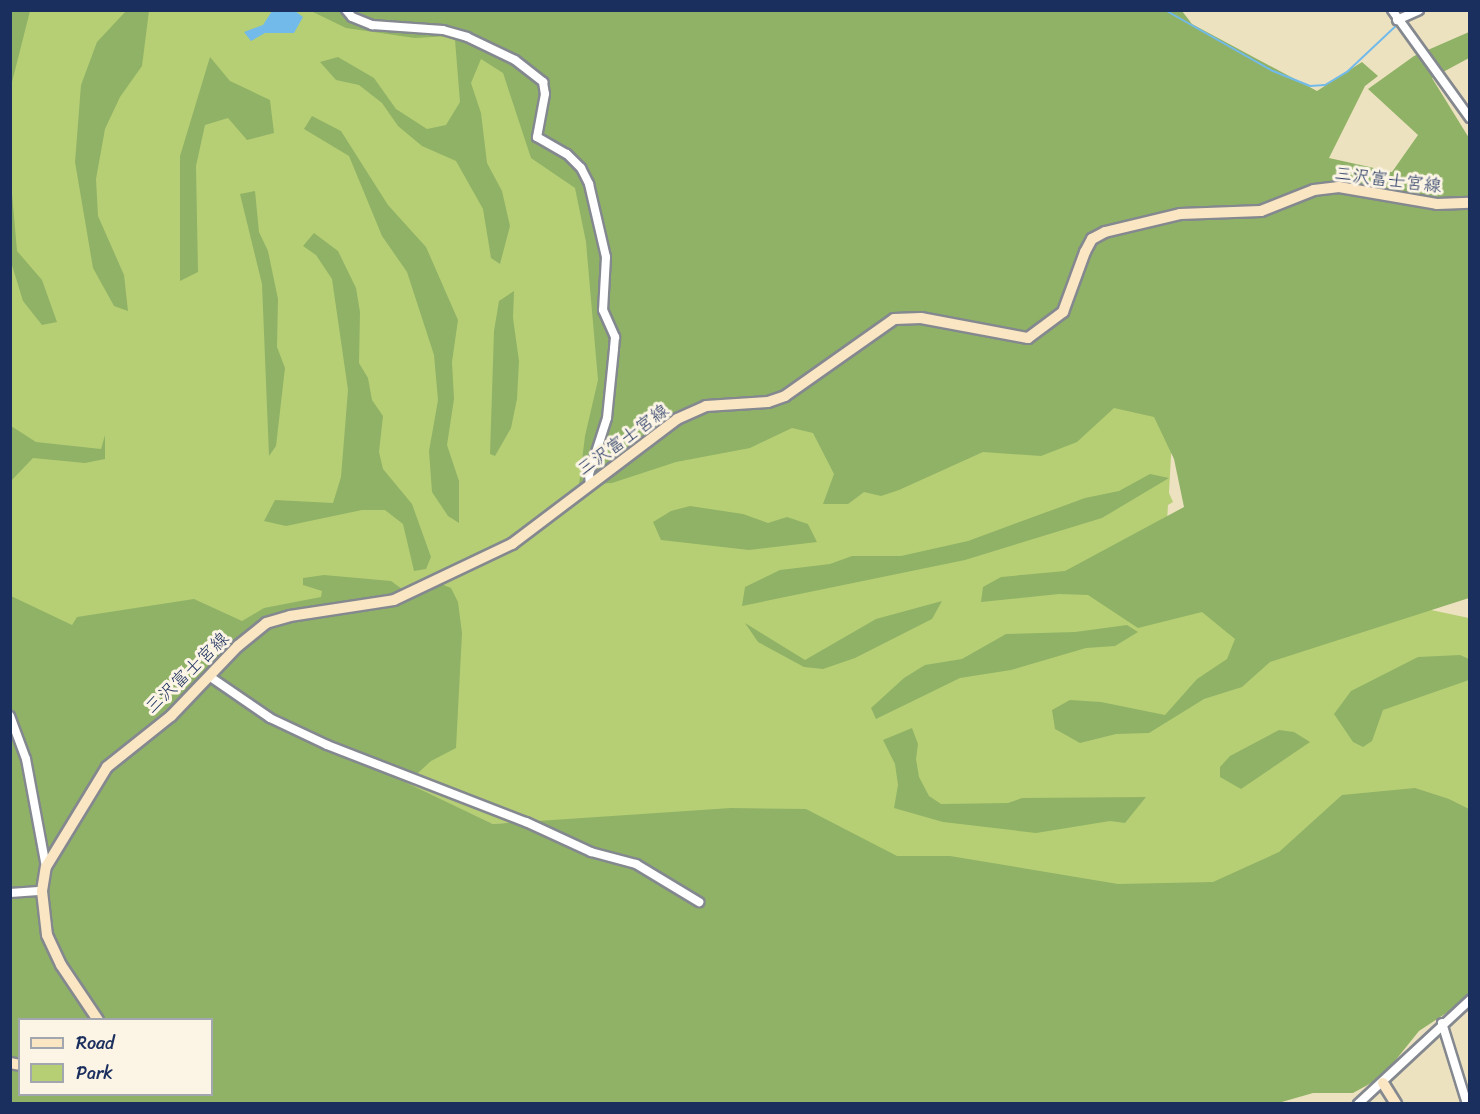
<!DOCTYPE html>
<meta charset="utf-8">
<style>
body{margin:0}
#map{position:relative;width:1480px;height:1114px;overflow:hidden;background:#ede2c0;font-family:Sriracha,"Klee One",sans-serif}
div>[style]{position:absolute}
.green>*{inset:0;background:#b6cf75}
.forest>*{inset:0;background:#90b266}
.water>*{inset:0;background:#72baea}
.stream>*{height:2px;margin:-1px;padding:0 1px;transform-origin:1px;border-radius:1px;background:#72baea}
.roads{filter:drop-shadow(2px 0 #84888f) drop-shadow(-2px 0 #84888f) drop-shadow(0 2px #84888f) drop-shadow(0 -2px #84888f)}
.street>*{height:8px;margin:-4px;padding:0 4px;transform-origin:4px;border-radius:4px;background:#fff}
.secondary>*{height:10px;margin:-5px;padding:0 5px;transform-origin:5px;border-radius:5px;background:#fbe6c3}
span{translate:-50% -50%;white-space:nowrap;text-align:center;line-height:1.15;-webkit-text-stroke:6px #fcf5e5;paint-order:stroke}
.street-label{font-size:18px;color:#1b2f5e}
.frame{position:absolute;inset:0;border:12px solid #1b2f5e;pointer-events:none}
.legend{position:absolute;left:18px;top:1018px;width:195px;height:78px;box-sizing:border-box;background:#fcf5e5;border:2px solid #a2a6af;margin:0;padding:8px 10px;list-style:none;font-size:18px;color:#1b2f5e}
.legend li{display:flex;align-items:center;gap:12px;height:30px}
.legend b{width:30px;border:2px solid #a2a6af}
</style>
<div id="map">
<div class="green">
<i style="clip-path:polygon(11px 11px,492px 11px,1175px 382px,1169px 493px,1173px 502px,1168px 505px,1165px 554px,1469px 618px,1469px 843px,1122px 932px,636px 816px,493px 824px,406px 783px,11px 659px)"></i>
</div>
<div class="forest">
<i style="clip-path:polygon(11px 10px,30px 11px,11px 86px,10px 11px)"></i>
<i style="clip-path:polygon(126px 11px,149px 11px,142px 66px,120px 97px,105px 129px,96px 179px,98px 216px,124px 275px,128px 311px,114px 306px,93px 268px,75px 162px,81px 85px,97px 42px)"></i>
<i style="clip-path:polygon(311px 11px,1182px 11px,1192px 24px,1317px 91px,1362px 62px,1378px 76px,1365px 86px,1329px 158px,1392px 172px,1418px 135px,1368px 89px,1414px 56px,1469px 32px,1469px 58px,1432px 78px,1469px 138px,1469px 598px,1270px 662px,1242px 687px,1204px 699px,1149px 733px,1116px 734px,1080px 743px,1055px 729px,1052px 710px,1070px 700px,1101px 702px,1165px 715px,1197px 679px,1227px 659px,1235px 639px,1202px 612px,1138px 628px,1088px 595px,1059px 594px,981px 602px,983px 587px,1001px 577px,1065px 571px,1184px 507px,1174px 459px,1154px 417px,1114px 408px,1077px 442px,1041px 456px,983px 452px,899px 490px,881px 496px,864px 492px,848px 504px,823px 504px,834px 474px,813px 433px,792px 428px,750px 448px,676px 462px,612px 483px,579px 485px,585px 436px,598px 380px,586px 242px,575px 188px,531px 158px,503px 73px,481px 59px,471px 83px,481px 113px,487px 163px,502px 191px,510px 226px,500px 264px,491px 258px,483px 209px,456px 161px,422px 146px,398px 126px,382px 103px,359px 85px,336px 80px,320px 62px,338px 57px,374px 78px,396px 109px,427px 129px,446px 125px,460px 102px,455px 40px,449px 36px,415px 38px,346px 28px)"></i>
<i style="clip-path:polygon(210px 57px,230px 81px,270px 100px,274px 133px,247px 140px,228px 118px,205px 125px,196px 166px,198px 272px,180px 281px,180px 156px)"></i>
<i style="clip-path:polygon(312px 116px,341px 131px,388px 205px,426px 247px,458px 320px,452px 362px,454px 399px,447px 445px,459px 481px,459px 523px,448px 516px,432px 492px,429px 451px,438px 400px,434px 355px,407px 272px,382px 236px,349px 156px,304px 129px)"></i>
<i style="clip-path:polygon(11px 182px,17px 251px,42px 280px,57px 322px,42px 325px,23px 301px,11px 262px)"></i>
<i style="clip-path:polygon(255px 191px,259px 232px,268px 251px,278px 299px,277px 347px,285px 368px,276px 446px,269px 456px,262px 284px,240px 194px)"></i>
<i style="clip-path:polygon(314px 233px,338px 251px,356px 288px,360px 312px,359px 363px,368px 378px,372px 400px,383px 416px,379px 452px,383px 469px,412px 504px,431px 557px,426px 569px,414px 571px,403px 524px,385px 510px,362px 510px,286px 526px,264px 521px,275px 500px,333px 503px,341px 477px,348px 390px,332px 279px,316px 255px,303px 246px)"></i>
<i style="clip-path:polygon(514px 291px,513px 318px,519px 361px,517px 399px,511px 428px,495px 456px,490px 454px,494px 331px,499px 301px)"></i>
<i style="clip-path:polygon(11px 426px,36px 442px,101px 449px,105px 435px,105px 459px,85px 463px,33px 458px,11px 481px)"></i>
<i style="clip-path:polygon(1150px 474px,1169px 478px,1102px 518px,965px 560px,742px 606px,745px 587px,780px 570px,830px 564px,852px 556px,901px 556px,968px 541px,1085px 498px,1119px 491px)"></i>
<i style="clip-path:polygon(690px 506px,743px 514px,768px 523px,787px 517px,808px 524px,817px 542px,749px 550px,661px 540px,653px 522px,671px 511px)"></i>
<i style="clip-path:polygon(evenodd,324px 575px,391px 581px,406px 592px,436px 582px,451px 588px,458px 602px,462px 633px,456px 748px,431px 761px,407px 783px,493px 824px,731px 808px,806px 809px,897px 856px,950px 856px,1118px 884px,1213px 882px,1279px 852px,1342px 795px,1415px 788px,1449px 799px,1469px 809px,1469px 998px,1419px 1031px,1382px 1077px,1353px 1093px,1313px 1093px,1275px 1104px,11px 1104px,11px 596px,72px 625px,77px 617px,194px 599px,242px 621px,264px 608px,321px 597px,322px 591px,303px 585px,303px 578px,324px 575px,20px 1020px,212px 1020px,212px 1094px,20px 1094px,20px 1020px)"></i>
<i style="clip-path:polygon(942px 601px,932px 619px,855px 658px,823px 669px,804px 667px,758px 642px,745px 623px,805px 660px,876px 619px)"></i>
<i style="clip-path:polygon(1127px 625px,1138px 632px,1115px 646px,1086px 648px,1011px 670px,960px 678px,876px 719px,871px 708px,904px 678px,925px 665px,962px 659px,1006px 634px,1075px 632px)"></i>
<i style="clip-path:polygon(1460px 655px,1469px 659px,1469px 680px,1383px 710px,1372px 741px,1363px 747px,1353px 742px,1334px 714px,1351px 691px,1418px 657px)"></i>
<i style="clip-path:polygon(912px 728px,918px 744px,916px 759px,919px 777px,929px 796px,941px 804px,1008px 803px,1022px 798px,1146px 797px,1125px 823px,1110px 821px,1036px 833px,943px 822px,894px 808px,898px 785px,895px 764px,883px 740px)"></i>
<i style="clip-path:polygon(1279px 730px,1294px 732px,1310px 742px,1241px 789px,1220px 777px,1220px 767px,1230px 756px)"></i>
</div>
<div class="water">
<i style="clip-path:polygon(272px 11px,295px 11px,303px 17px,294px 33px,265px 33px,251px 41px,244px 32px,263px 25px)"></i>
</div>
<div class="stream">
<i style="left:1165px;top:10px;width:124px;rotate:29.5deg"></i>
<i style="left:1273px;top:71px;width:40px;rotate:22deg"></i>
<i style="left:1310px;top:86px;width:15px;rotate:-4deg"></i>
<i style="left:1325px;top:85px;width:27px;rotate:-31deg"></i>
<i style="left:1348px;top:71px;width:70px;rotate:-43.3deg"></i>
<i style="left:1418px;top:14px;width:10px;rotate:-24deg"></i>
</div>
<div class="roads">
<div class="street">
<i style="left:346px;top:10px;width:9px;rotate:49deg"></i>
<i style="left:352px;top:17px;width:22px;rotate:22deg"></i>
<i style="left:372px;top:25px;width:71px;rotate:4deg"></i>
<i style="left:443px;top:30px;width:25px;rotate:16deg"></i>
<i style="left:467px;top:37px;width:53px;rotate:25.6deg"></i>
<i style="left:515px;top:60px;width:36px;rotate:38deg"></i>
<i style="left:543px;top:82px;width:12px;rotate:81deg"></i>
<i style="left:545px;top:94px;width:44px;rotate:100.5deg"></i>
<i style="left:537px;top:137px;width:34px;rotate:30deg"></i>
<i style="left:567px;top:154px;width:20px;rotate:45deg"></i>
<i style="left:581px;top:168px;width:18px;rotate:63deg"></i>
<i style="left:589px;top:184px;width:75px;rotate:76.9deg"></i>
<i style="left:606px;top:257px;width:53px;rotate:93.2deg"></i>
<i style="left:603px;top:310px;width:30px;rotate:66deg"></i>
<i style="left:615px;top:337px;width:12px;rotate:95deg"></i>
<i style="left:614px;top:349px;width:69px;rotate:95.8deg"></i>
<i style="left:607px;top:418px;width:59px;rotate:107.8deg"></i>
<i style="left:589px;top:474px;width:11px;rotate:85deg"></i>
<i style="left:1392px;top:10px;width:133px;rotate:54.2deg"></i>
<i style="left:1397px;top:20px;width:24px;rotate:-24deg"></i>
<i style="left:209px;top:676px;width:74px;rotate:34.5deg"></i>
<i style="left:270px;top:718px;width:63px;rotate:25.3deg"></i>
<i style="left:327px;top:745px;width:213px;rotate:21.2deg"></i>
<i style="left:526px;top:822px;width:72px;rotate:24.8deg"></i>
<i style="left:591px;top:852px;width:47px;rotate:14.9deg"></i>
<i style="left:636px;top:864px;width:74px;rotate:31.1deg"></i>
<i style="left:10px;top:716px;width:46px;rotate:69.6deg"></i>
<i style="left:26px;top:759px;width:110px;rotate:79.5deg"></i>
<i style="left:10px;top:893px;width:32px;rotate:-4deg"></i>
<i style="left:1442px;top:1023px;width:85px;rotate:72.8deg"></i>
<i style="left:1358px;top:1104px;width:153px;rotate:-42.9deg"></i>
</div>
<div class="secondary">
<i style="left:98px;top:1020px;width:66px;rotate:-123.9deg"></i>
<i style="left:61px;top:965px;width:33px;rotate:-115deg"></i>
<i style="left:47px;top:935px;width:44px;rotate:-96.5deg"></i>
<i style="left:42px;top:891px;width:24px;rotate:-81deg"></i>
<i style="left:46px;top:867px;width:117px;rotate:-58.6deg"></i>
<i style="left:107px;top:767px;width:82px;rotate:-38.6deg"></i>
<i style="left:171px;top:716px;width:97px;rotate:-46.3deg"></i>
<i style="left:238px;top:646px;width:36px;rotate:-39deg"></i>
<i style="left:266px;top:623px;width:25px;rotate:-16deg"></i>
<i style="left:290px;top:616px;width:105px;rotate:-8.7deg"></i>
<i style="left:394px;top:600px;width:131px;rotate:-25.4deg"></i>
<i style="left:512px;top:544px;width:207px;rotate:-37.1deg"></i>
<i style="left:677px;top:419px;width:32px;rotate:-24deg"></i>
<i style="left:706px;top:406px;width:62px;rotate:-3.7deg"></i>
<i style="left:768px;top:402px;width:18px;rotate:-19deg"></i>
<i style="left:785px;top:396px;width:133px;rotate:-35.2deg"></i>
<i style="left:894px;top:319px;width:27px;rotate:-2deg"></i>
<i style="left:921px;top:318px;width:109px;rotate:10.6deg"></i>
<i style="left:1028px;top:338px;width:44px;rotate:-36.6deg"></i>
<i style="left:1063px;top:312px;width:64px;rotate:-69.9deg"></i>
<i style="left:1085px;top:252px;width:15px;rotate:-62deg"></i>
<i style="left:1092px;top:239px;width:15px;rotate:-28deg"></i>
<i style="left:1105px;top:232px;width:77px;rotate:-13.5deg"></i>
<i style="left:1180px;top:214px;width:81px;rotate:-2.1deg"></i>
<i style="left:1261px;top:211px;width:57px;rotate:-21.6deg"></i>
<i style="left:1314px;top:190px;width:25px;rotate:-7deg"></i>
<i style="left:1339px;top:187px;width:99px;rotate:9.8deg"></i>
<i style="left:1437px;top:204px;width:33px;rotate:-2deg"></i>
<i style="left:10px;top:1063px;width:10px;rotate:11deg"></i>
<i style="left:1383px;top:1083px;width:25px;rotate:58deg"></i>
</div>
</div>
<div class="street-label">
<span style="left:1388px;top:180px;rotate:7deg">三沢富士宮線</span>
<span style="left:623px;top:440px;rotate:-36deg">三沢富士宮線</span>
<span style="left:187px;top:673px;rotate:-44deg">三沢富士宮線</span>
</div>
<div class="frame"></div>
<ul class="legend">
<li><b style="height:8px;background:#fbe6c3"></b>Road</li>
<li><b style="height:16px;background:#b6cf75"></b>Park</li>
</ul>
</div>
